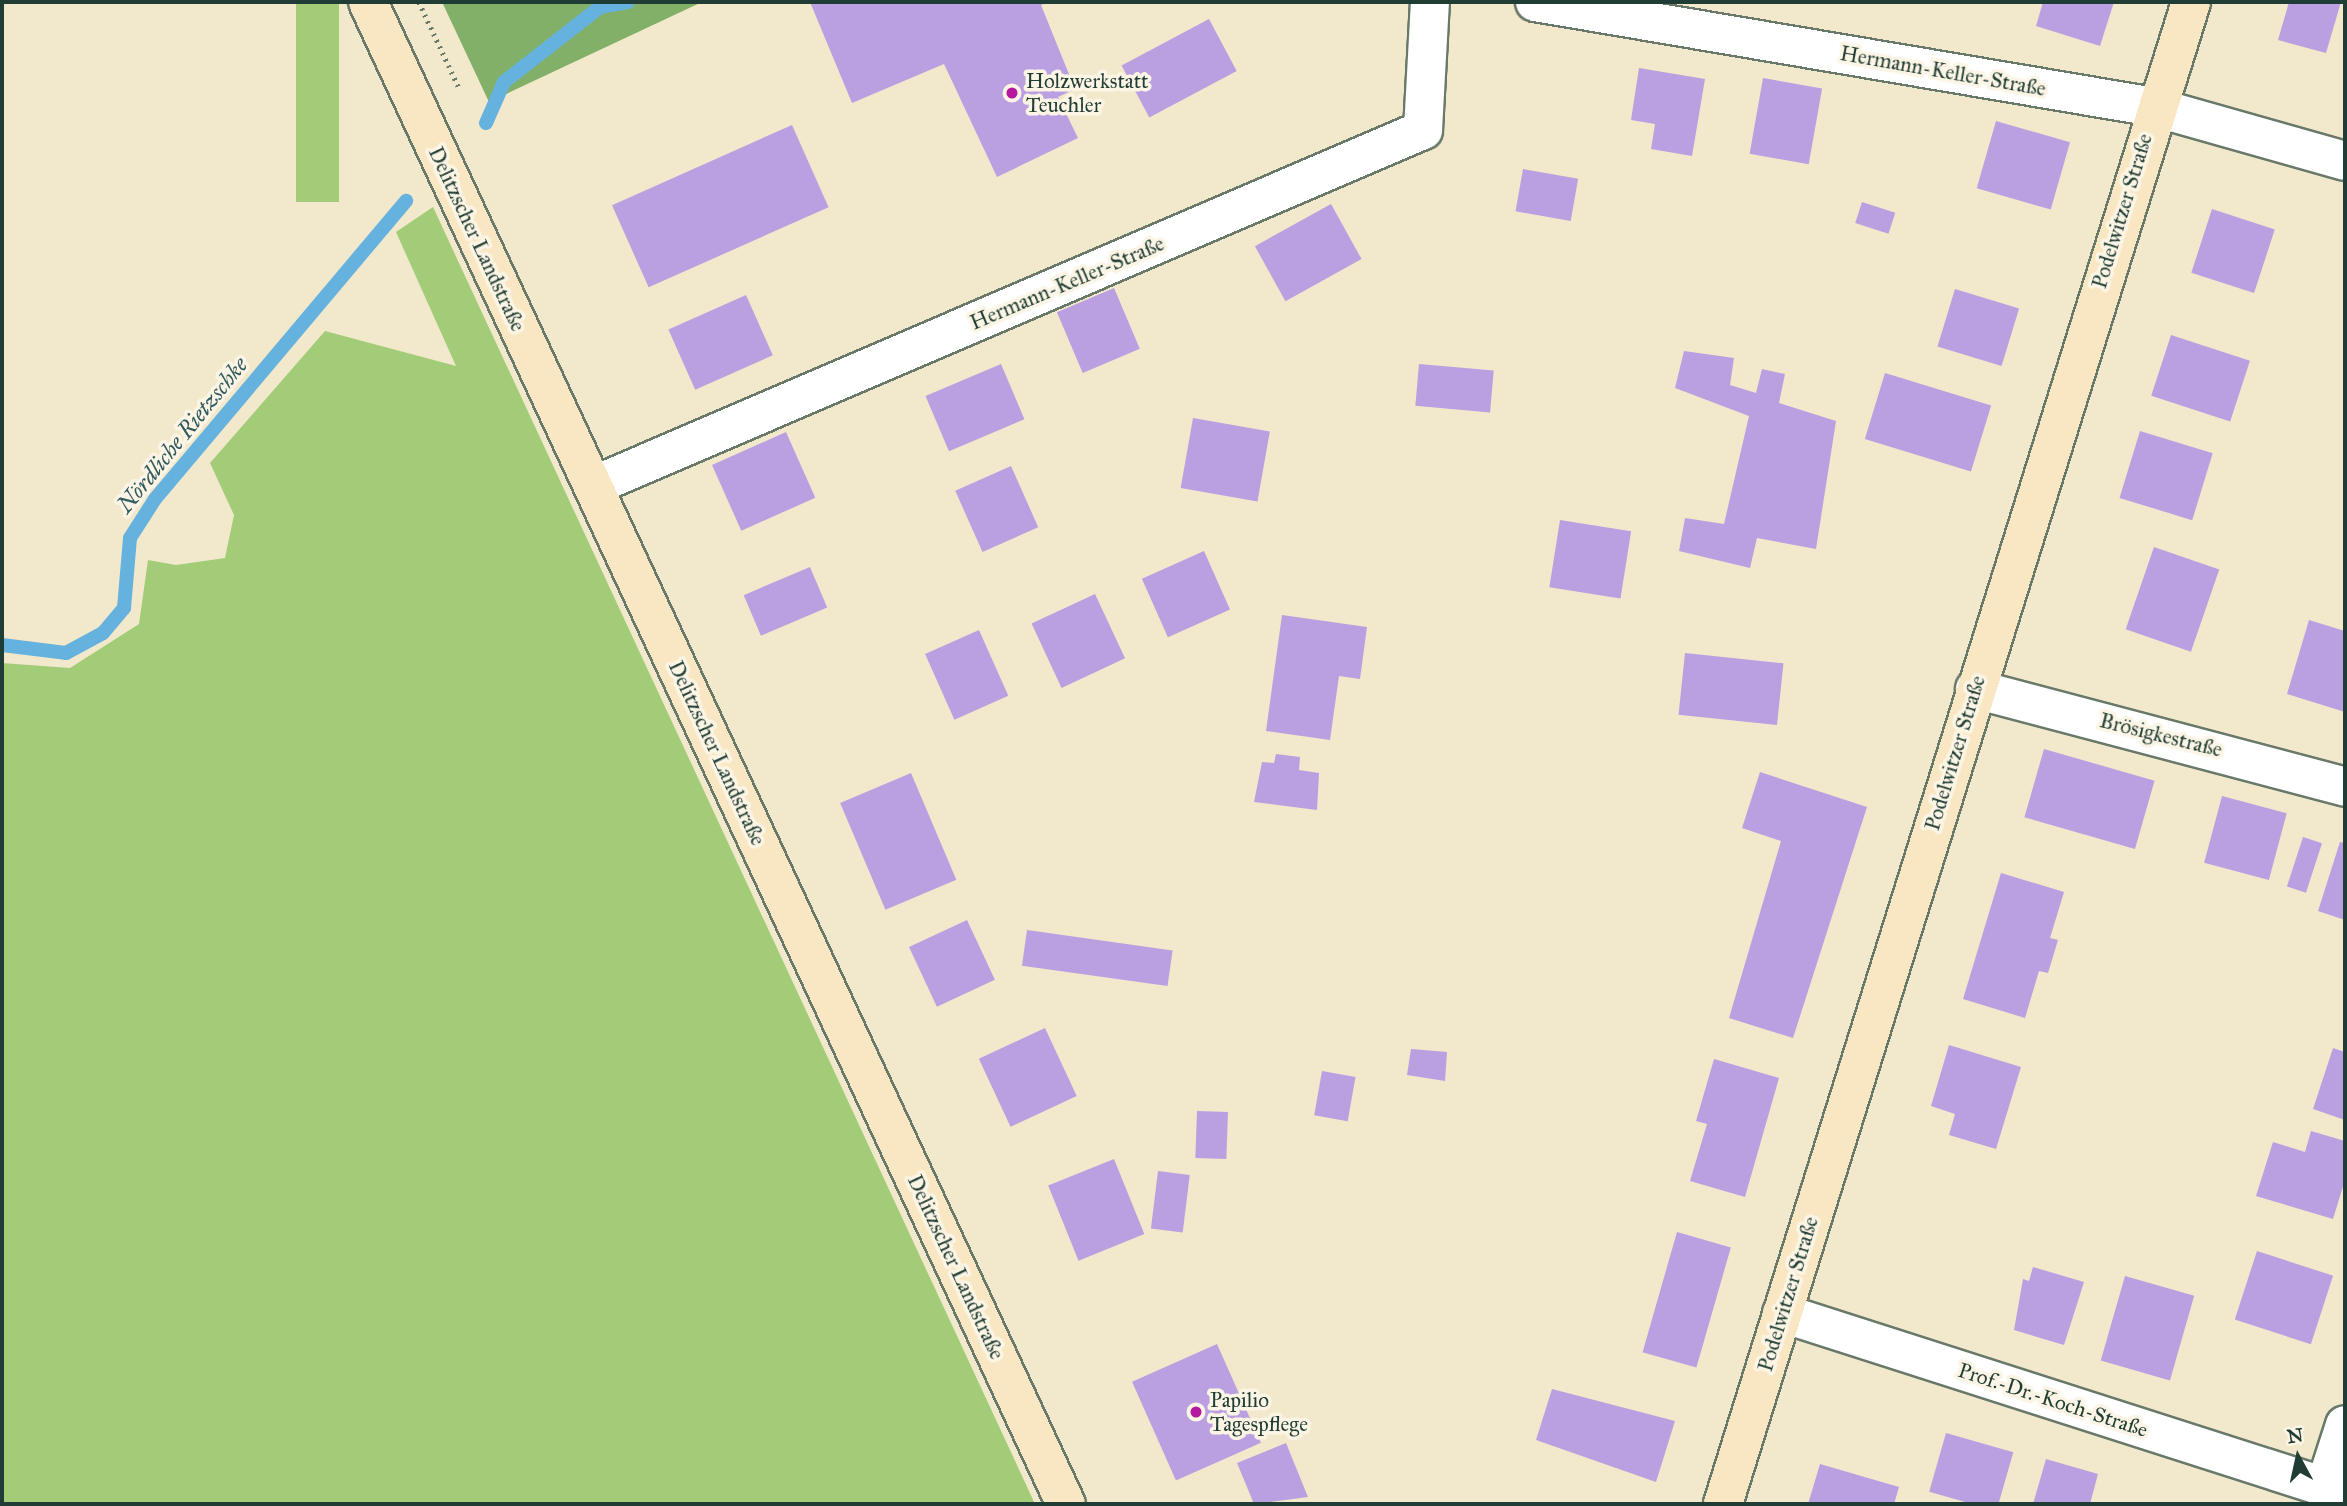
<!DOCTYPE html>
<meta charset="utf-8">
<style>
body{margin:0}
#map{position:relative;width:2347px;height:1506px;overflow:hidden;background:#f2e8cb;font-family:"IM FELL Great Primer",serif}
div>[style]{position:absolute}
.green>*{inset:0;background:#a3cc78;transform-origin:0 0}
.forest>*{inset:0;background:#82b068}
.stream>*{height:14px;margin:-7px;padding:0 7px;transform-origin:7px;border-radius:7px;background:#66b2df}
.building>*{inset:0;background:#baa0e1;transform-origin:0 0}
.path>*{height:4.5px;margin-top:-2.25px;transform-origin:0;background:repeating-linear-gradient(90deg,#697969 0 2px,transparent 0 7px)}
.roads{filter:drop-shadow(2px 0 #697969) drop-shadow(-2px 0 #697969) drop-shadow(0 2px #697969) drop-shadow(0 -2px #697969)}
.street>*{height:38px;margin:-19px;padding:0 19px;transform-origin:19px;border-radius:19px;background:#fff}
.secondary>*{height:38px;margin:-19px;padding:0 19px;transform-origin:19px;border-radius:19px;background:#f9e7c3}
.dots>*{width:19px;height:19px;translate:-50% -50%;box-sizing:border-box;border:4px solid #fcf5e5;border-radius:50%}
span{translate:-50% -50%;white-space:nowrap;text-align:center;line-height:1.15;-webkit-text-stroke:7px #fcf5e5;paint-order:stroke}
.street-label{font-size:21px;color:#1f3d34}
.poi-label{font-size:21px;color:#1f3d34}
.left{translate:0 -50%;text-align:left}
.water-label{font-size:23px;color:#315a5f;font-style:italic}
.frame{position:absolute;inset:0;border:4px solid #1f3d34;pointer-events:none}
.north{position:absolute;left:2263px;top:1422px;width:70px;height:70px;-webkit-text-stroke:5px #fcf5e5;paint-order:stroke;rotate:352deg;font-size:19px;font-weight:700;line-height:28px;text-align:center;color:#1f3d34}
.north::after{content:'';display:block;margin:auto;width:24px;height:32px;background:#1f3d34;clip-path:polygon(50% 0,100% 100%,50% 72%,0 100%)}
</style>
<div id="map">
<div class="green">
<i style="left:296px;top:2px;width:43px;height:200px"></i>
<i style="clip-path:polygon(433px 207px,1035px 1504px,2px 1504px,2px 663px,70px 668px,139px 624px,148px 560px,176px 565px,225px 558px,234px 515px,210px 463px,325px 331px,456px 366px,396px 232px)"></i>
</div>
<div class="forest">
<i style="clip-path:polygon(442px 2px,702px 2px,489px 102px)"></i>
</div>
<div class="stream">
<i style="left:486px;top:123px;width:45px;rotate:-66.3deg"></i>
<i style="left:504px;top:82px;width:122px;rotate:-38deg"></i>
<i style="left:600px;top:7px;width:28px;rotate:-10deg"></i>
<i style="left:2px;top:645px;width:64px;rotate:7.1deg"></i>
<i style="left:66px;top:653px;width:42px;rotate:-28.4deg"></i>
<i style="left:103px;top:633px;width:33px;rotate:-50deg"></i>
<i style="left:124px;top:608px;width:70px;rotate:-85.1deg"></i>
<i style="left:130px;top:538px;width:46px;rotate:-57.3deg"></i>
<i style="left:155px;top:499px;width:390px;rotate:-49.9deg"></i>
</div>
<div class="building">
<i style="clip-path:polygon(810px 2px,1049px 2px,1041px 5px,1075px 89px,1058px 97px,1078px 138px,997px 177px,944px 64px,852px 103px)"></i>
<i style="clip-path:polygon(2043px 2px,2114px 2px,2100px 46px,2036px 26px)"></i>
<i style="clip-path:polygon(2289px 2px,2341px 2px,2326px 53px,2278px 40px)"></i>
<i style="left:1209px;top:19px;width:59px;height:99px;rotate:62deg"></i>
<i style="clip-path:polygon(1639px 68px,1705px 79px,1692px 156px,1651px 149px,1655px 124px,1631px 120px)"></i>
<i style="left:1763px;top:78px;width:60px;height:77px;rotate:10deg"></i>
<i style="left:1996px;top:121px;width:77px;height:70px;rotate:16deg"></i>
<i style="left:792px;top:125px;width:90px;height:197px;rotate:66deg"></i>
<i style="left:1523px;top:169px;width:56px;height:43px;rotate:10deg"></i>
<i style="left:1862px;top:202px;width:35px;height:22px;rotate:18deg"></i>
<i style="left:1331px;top:204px;width:63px;height:87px;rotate:61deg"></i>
<i style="left:2212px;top:209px;width:66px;height:67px;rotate:18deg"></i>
<i style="left:1114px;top:288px;width:66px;height:62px;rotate:67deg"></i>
<i style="left:1955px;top:289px;width:67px;height:60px;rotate:17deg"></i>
<i style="left:746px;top:295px;width:66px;height:85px;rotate:66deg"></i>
<i style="left:2171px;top:335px;width:83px;height:64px;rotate:18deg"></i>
<i style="clip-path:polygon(1684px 351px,1734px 358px,1730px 385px,1756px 393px,1762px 369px,1785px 374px,1779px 403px,1836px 421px,1816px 549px,1757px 538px,1750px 568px,1679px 551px,1685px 518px,1724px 524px,1749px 416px,1675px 388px)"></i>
<i style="left:1001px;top:364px;width:60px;height:82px;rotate:67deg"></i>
<i style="left:1419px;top:364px;width:75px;height:42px;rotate:5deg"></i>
<i style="left:1885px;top:373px;width:111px;height:69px;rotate:17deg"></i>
<i style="left:1193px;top:418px;width:78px;height:71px;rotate:10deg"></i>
<i style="left:2140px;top:431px;width:76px;height:70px;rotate:17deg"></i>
<i style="left:786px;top:432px;width:72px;height:81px;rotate:66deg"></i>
<i style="left:1011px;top:466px;width:67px;height:61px;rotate:66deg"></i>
<i style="left:1560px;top:520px;width:72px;height:68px;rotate:9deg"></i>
<i style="left:2154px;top:547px;width:69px;height:87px;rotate:19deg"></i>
<i style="left:1204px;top:551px;width:64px;height:68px;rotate:66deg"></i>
<i style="left:810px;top:567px;width:44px;height:72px;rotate:67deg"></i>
<i style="left:1095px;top:594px;width:71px;height:70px;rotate:65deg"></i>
<i style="clip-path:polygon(1282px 615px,1367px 627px,1360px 679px,1339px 676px,1330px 740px,1266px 731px)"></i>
<i style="clip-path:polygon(2309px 620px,2345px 631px,2345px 712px,2287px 694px)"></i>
<i style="left:979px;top:630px;width:72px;height:59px;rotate:66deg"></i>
<i style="left:1685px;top:653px;width:99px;height:62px;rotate:6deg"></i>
<i style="left:2044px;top:749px;width:115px;height:71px;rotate:16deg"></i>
<i style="clip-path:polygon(1276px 754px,1300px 757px,1299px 770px,1319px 773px,1317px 810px,1254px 802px,1262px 762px,1274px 763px)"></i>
<i style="clip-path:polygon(1760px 772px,1867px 807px,1793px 1038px,1729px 1018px,1781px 841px,1742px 828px)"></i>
<i style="left:911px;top:773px;width:116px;height:77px;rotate:67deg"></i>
<i style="left:2222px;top:796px;width:67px;height:69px;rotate:15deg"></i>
<i style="left:2303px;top:837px;width:20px;height:52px;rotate:18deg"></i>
<i style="clip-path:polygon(2340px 842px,2345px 843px,2345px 920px,2318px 911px)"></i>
<i style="clip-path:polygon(2001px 873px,2064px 892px,2050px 938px,2058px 940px,2048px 973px,2039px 971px,2025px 1018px,1963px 999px)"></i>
<i style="left:967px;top:920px;width:66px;height:64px;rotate:65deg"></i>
<i style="left:1027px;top:930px;width:147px;height:36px;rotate:8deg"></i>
<i style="left:1045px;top:1028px;width:75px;height:73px;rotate:65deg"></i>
<i style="clip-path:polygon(1949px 1045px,2021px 1067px,1996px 1149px,1949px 1135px,1955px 1114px,1931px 1106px)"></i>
<i style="clip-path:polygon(2333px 1048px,2345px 1052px,2345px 1120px,2313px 1109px)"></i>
<i style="clip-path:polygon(1411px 1049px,1447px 1052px,1445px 1081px,1407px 1075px)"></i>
<i style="clip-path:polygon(1714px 1059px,1779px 1078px,1745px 1197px,1690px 1181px,1707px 1124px,1696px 1121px)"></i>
<i style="left:1322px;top:1071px;width:34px;height:45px;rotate:10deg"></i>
<i style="left:1197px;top:1111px;width:31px;height:47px;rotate:2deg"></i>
<i style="clip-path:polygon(2311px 1131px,2345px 1141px,2345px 1180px,2333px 1219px,2256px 1196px,2273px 1142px,2305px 1152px)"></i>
<i style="left:1114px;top:1159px;width:81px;height:71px;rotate:68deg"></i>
<i style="left:1158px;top:1171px;width:32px;height:58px;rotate:7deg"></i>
<i style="left:1677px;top:1232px;width:56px;height:125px;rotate:16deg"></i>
<i style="left:2257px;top:1251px;width:80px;height:72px;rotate:18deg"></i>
<i style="clip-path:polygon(2033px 1267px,2084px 1282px,2064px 1345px,2014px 1330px,2023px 1279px,2029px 1281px)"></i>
<i style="left:2125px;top:1276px;width:72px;height:88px;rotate:16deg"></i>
<i style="left:1217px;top:1344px;width:108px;height:93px;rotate:66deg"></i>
<i style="clip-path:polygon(1552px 1389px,1675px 1421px,1656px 1482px,1536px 1440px)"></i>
<i style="left:1946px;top:1433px;width:70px;height:61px;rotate:16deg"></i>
<i style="clip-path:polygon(1286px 1443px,1308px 1497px,1254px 1504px,1237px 1463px)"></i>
<i style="clip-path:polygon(2046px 1459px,2098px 1474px,2090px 1504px,2033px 1504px)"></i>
<i style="clip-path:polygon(1820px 1464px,1899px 1487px,1894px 1504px,1808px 1504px)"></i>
</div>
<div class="path">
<i style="left:419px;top:2px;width:97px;rotate:65deg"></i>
</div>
<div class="roads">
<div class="street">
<i style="left:1535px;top:2px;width:628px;rotate:9.63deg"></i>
<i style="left:2154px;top:107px;width:198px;rotate:15.8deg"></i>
<i style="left:593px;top:486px;width:903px;rotate:-23.22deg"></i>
<i style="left:1423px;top:130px;width:128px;rotate:-86.9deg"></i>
<i style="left:1975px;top:689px;width:383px;rotate:14.8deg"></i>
<i style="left:1782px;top:1313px;width:570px;rotate:17.77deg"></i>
<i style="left:2334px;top:1504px;width:19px;rotate:-118deg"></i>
<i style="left:2325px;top:1487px;width:65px;rotate:-72.1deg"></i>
</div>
<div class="secondary">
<i style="left:368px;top:2px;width:1656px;rotate:65.08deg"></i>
<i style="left:1723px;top:1504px;width:1573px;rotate:-72.69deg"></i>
</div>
</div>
<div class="dots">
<i style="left:1012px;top:93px;background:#b5179e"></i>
<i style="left:1196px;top:1412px;background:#b5179e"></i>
</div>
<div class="street-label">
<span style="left:1943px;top:71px;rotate:10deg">Hermann-Keller-Straße</span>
<span style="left:2122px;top:211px;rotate:-73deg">Podelwitzer Straße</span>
<span style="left:477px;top:239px;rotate:65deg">Delitzscher Landstraße</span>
<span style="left:1067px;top:283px;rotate:-23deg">Hermann-Keller-Straße</span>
<span style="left:2161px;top:735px;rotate:14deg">Brösigkestraße</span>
<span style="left:717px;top:753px;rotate:65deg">Delitzscher Landstraße</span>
<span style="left:1955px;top:753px;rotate:-73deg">Podelwitzer Straße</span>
<span style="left:956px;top:1267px;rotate:65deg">Delitzscher Landstraße</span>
<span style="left:1788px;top:1294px;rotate:-73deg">Podelwitzer Straße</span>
<span style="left:2053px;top:1400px;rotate:18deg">Prof.-Dr.-Koch-Straße</span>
</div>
<div class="poi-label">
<span class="left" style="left:1026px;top:93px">Holzwerkstatt<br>Teuchler</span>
<span class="left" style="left:1210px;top:1412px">Papilio<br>Tagespflege</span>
</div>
<div class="water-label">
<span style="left:182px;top:435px;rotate:-51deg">Nördliche Rietzschke</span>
</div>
<div class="frame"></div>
<div class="north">N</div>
</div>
